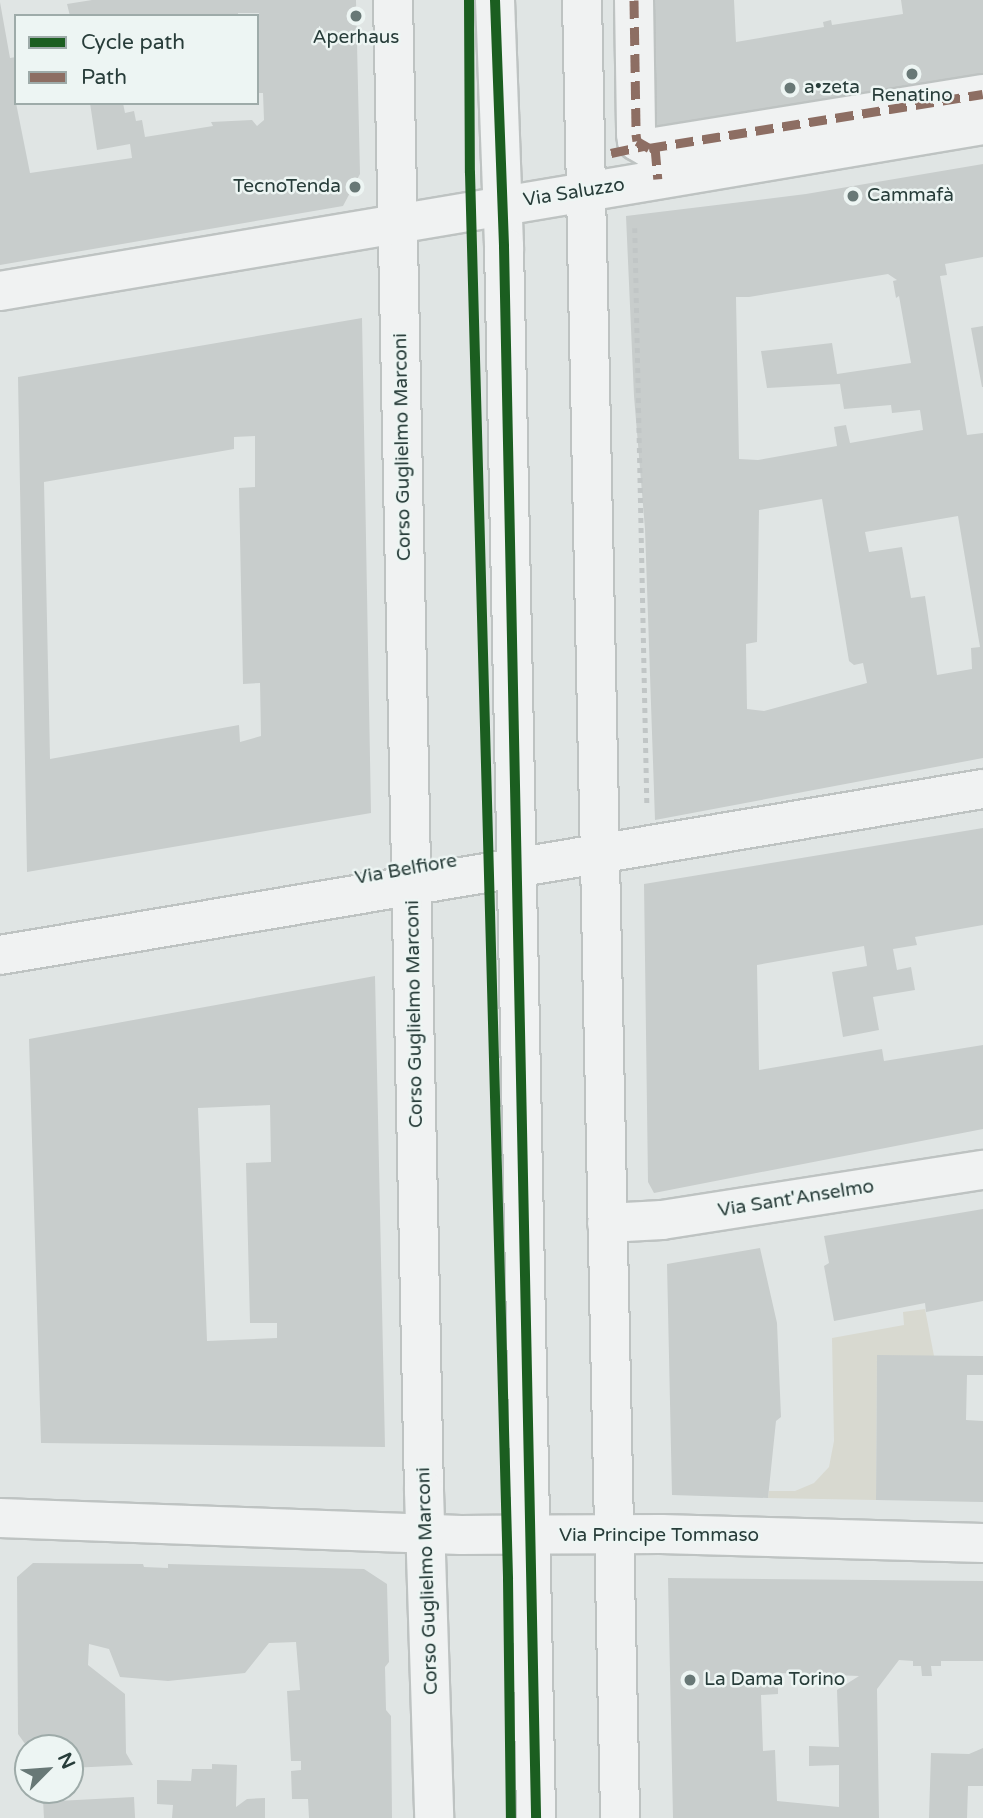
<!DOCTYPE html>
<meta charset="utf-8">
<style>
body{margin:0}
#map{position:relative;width:983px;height:1818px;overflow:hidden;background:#e0e5e4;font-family:"Varela Round",sans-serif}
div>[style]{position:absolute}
.green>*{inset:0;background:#d8d9d0}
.building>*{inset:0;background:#c8cdcc;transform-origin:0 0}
.path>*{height:4.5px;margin-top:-2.25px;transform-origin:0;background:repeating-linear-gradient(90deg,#c1c6c6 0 5px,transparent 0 10px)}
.roads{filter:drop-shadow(2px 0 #bec3c2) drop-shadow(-2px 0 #bec3c2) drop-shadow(0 2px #bec3c2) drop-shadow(0 -2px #bec3c2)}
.minor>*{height:38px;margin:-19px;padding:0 19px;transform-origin:19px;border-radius:19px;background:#f0f2f2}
.quiet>*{height:9px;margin-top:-4.5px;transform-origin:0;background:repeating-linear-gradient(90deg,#8d6e63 0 18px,transparent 0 27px)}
.cycleway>*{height:10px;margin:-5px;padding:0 5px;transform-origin:5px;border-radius:5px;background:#1b5e20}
.dots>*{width:19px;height:19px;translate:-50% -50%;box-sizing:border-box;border:4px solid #edf5f3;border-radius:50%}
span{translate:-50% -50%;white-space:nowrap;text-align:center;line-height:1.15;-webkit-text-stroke:5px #edf5f3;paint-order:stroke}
.poi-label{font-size:19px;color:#283d3a}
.left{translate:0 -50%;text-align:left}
.right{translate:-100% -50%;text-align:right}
.street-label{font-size:19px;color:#283d3a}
.legend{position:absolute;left:14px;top:14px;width:245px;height:91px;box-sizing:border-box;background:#edf5f3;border:2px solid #9eaba9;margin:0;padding:9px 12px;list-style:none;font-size:21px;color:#283d3a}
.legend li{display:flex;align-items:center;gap:14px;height:35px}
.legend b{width:35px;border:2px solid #9eaba9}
.north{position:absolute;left:14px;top:1734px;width:70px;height:70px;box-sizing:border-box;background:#edf5f3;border:2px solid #9eaba9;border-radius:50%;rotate:65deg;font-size:19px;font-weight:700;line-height:28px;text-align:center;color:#283d3a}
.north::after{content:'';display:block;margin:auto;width:24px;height:32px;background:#687876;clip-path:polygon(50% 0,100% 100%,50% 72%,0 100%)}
</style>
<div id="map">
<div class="green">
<i style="clip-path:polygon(925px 1309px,934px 1356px,877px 1356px,876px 1500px,768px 1498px,769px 1491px,795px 1491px,814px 1483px,829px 1467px,834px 1441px,832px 1338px,904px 1325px,903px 1312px)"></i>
</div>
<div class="building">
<i style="clip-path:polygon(92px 0,356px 0,360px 174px,343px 206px,0 265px,0 2px,10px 58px,16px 57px,16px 103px,30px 173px,132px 158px,130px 144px,97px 150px,90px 103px,123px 103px,125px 113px,134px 111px,136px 121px,142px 120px,145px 137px,213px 126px,211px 122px,252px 120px,257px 126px,264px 120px,263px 93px,259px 93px,259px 13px,238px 13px,238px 16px,70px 16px,67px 4px)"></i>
<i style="clip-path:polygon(640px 0,734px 0,736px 42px,824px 27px,823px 22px,831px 20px,832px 25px,903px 14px,901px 0,983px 0,983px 89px,644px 141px)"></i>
<i style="clip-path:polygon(evenodd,983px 164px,983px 257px,945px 264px,947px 275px,940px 276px,967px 435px,983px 433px,983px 758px,655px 820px,645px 529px,634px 396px,626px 216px,806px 194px,983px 164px,888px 274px,897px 280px,893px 281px,896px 298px,899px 296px,911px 363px,837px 374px,832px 343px,761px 351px,767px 388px,840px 384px,844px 409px,891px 405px,892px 413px,920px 410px,923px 430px,850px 443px,846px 425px,834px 427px,837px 446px,758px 460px,739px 459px,736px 297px,749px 297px,888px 274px,983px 164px,822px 499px,849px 661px,854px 665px,863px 663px,867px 683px,764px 711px,747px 709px,746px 644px,757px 642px,759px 510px,822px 499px,983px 164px,958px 516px,980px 647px,971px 648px,972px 669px,937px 675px,925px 596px,911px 598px,902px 547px,869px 552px,865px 532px,958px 516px)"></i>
<i style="clip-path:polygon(evenodd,362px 318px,371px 813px,27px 872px,18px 377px,362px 318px,255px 436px,255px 487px,239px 488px,243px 684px,260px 683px,261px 736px,240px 742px,239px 725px,50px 759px,44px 482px,234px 449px,234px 437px,255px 436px)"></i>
<i style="clip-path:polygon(983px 326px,983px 387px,982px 387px,971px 328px)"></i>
<i style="clip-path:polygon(983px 828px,983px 925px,915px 937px,917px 945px,893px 949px,897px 970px,911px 967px,915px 990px,873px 997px,879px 1030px,843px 1037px,832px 972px,867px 966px,864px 946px,757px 965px,759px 1070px,882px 1049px,884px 1061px,983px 1045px,983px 1129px,654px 1193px,648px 1182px,644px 884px)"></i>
<i style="clip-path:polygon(evenodd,375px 976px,385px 1447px,41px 1443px,29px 1039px,375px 976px,270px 1105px,271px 1162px,246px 1163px,250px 1323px,277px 1323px,277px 1338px,207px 1341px,198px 1108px,270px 1105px)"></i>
<i style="clip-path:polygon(983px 1209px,983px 1301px,926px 1312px,925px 1303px,834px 1321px,824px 1266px,829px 1263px,824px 1236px)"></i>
<i style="clip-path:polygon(760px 1248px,777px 1323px,781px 1417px,776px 1421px,768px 1498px,672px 1495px,667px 1264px)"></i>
<i style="clip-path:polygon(877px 1355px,983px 1356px,983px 1375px,967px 1375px,966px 1420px,983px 1421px,983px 1502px,876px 1500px)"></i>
<i style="clip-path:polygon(33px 1563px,143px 1564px,144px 1567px,168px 1568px,168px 1564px,364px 1569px,387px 1584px,389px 1662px,385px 1667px,386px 1710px,391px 1716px,392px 1818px,309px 1818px,308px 1799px,292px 1799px,291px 1771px,301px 1770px,301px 1761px,291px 1761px,287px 1691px,300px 1690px,296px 1642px,269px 1643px,245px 1673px,168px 1681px,120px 1677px,109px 1649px,89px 1644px,88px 1665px,125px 1694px,126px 1753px,133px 1765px,70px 1768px,70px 1748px,28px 1748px,18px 1734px,17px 1577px)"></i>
<i style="clip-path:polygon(evenodd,668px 1578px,983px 1581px,983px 1661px,941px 1661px,941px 1666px,931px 1666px,932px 1676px,922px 1676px,921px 1666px,913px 1666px,913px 1661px,899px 1660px,877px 1689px,879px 1818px,673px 1818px,668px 1578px,778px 1673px,859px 1676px,837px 1690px,839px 1747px,809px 1746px,809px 1766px,839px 1765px,839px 1807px,777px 1801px,775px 1750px,763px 1751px,761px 1695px,778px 1694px,778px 1673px)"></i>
<i style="clip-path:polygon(983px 1748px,983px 1786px,968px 1786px,967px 1818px,929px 1818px,931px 1753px,969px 1754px)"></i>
<i style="clip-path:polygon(212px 1764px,237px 1765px,236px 1807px,247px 1799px,265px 1798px,265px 1818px,172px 1818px,173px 1805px,157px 1804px,157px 1780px,191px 1781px,192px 1769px,212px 1769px)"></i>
<i style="left:134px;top:1797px;width:21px;height:91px;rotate:87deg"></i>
</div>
<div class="path">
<i style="left:635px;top:228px;width:575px;rotate:88.8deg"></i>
</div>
<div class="roads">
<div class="minor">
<i style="left:393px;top:0;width:1491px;rotate:88.81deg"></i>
<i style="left:424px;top:1491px;width:327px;rotate:88.2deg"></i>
<i style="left:495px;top:0;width:247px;rotate:87.9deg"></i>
<i style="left:504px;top:247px;width:1571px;rotate:88.83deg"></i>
<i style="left:582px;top:0;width:1818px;rotate:88.8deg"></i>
<i style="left:634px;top:0;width:134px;rotate:89.1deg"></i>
<i style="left:636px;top:134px;width:7px;rotate:82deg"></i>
<i style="left:637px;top:141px;width:14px;rotate:30deg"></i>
<i style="left:649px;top:148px;width:338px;rotate:-9.2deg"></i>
<i style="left:0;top:291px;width:997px;rotate:-9.59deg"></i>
<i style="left:0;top:955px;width:997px;rotate:-9.59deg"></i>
<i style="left:607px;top:1223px;width:55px;rotate:-3.1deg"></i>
<i style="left:662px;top:1220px;width:325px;rotate:-8.9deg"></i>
<i style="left:0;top:1518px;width:461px;rotate:2.1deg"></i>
<i style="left:461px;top:1535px;width:200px;rotate:-0.3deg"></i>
<i style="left:661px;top:1534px;width:322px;rotate:1.6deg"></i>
</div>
</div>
<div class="quiet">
<i style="left:634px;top:0;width:134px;rotate:89.1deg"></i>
<i style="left:636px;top:134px;width:7px;rotate:82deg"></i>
<i style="left:637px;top:141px;width:14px;rotate:30deg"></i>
<i style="left:649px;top:148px;width:338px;rotate:-9.2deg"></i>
<i style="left:655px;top:147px;width:32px;rotate:85deg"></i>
<i style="left:611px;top:153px;width:33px;rotate:-12deg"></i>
</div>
<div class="cycleway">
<i style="left:469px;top:0;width:173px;rotate:89.7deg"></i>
<i style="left:470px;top:173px;width:1407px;rotate:88.45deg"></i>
<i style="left:508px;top:1579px;width:239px;rotate:89.3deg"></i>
<i style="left:495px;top:0;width:247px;rotate:87.9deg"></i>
<i style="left:504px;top:247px;width:1571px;rotate:88.83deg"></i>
</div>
<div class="dots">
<i style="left:356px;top:16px;background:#687876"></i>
<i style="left:912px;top:74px;background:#687876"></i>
<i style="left:790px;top:88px;background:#687876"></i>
<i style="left:355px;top:187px;background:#687876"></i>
<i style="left:853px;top:196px;background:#687876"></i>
<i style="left:690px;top:1680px;background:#687876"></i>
</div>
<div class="poi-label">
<span style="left:356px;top:38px">Aperhaus</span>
<span class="left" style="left:804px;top:88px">a•zeta</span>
<span style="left:912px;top:96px">Renatino</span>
<span class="right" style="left:341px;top:187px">TecnoTenda</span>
<span class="left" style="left:867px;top:196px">Cammafà</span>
<span class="left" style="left:704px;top:1680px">La Dama Torino</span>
</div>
<div class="street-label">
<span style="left:574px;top:193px;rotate:-9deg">Via Saluzzo</span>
<span style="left:403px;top:447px;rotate:-91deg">Corso Guglielmo Marconi</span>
<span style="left:406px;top:870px;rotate:-10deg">Via Belfiore</span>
<span style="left:415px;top:1014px;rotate:-91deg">Corso Guglielmo Marconi</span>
<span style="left:796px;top:1199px;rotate:-9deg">Via Sant'Anselmo</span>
<span style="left:659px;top:1536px">Via Principe Tommaso</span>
<span style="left:428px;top:1581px;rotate:-92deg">Corso Guglielmo Marconi</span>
</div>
<ul class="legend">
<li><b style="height:9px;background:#1b5e20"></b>Cycle path</li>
<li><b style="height:9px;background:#8d6e63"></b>Path</li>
</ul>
<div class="north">N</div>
</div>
